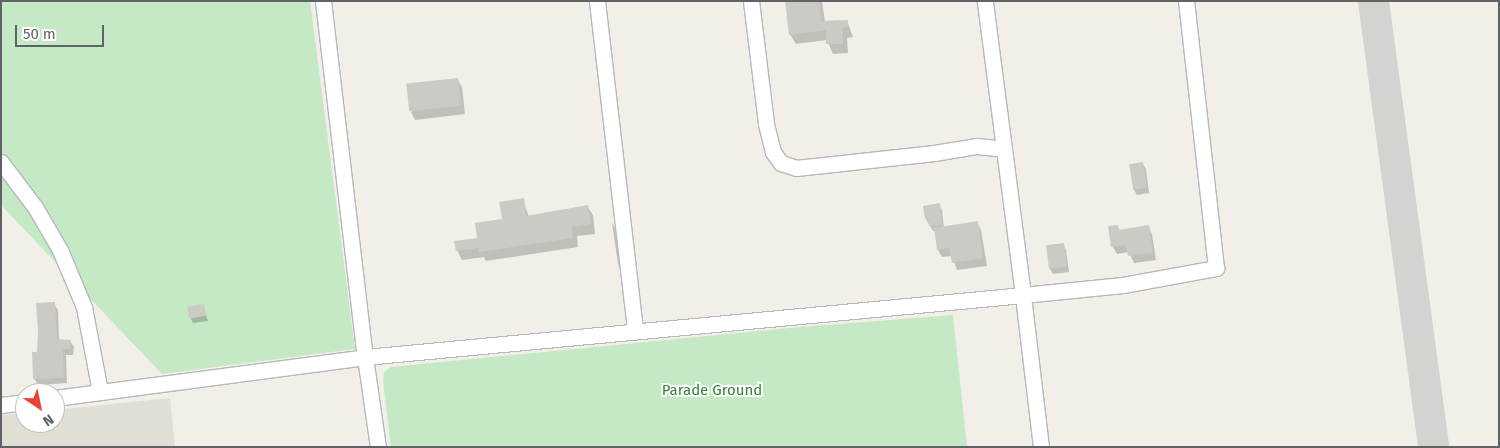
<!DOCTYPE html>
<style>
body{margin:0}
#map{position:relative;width:1500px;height:448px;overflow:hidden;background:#f1efe8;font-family:"Fira Sans",sans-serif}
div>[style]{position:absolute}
.education>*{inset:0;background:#e1ded6}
.green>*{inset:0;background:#c5e8c5}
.shadow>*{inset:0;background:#0003}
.taxiway>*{height:31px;margin:-15.5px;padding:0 15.5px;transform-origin:15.5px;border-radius:15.5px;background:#d4d3d0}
.building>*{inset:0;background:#cccac5;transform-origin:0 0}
.roads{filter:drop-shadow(1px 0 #b5b8bc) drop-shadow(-1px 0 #b5b8bc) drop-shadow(0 1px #b5b8bc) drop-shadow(0 -1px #b5b8bc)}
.minor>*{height:15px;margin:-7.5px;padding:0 7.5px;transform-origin:7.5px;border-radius:7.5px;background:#fff}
span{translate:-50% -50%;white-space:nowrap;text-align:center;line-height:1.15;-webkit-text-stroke:4px #fff;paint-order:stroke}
.park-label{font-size:15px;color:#348238}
.frame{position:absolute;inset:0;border:2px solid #5f6368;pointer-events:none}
.north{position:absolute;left:15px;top:383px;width:50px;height:50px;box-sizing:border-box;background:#fff;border:1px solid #bfc1c3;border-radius:50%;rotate:146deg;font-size:14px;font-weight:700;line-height:20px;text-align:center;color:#5f6368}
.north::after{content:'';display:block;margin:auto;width:18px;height:22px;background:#ea4335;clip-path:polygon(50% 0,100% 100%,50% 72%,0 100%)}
.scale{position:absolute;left:15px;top:25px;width:89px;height:22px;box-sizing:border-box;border:2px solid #5f6368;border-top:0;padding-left:6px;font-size:15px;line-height:18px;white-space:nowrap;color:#5f6368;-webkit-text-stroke:4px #fff;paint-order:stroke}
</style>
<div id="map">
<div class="education">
<i style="clip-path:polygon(170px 398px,175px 447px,1px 447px,1px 415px,25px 413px,25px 423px,55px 423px,55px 410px)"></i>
</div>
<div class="green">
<i style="clip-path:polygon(1px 1px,310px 1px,355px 349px,162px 374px,1px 205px)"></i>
<i style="clip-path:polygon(953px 315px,967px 447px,391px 447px,383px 380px,384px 372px,391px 367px,789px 328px)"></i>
</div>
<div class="shadow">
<i style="clip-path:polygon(786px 1px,822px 1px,825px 22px,847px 21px,853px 37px,847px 38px,848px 53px,833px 54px,827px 40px,796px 44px,790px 34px)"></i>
<i style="clip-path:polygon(457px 79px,462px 87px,465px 114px,415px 120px,411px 112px)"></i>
<i style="clip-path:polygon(1143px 164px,1146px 169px,1149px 193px,1137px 195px,1134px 190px)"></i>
<i style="clip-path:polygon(523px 200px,529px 217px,587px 206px,593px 215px,595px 234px,577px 236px,578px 247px,486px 261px,484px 257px,462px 260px,457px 250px,479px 239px,503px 220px)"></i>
<i style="clip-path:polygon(939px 205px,942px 210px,944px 228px,977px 222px,981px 230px,987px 266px,957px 270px,952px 256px,942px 257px,938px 250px,935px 231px,933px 231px,926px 219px)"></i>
<i style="clip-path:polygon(612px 223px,615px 228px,620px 267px,618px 264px)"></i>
<i style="clip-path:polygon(1117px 226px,1120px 231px,1148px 226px,1152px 234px,1156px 260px,1134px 263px,1129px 252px,1117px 254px,1113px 247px)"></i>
<i style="clip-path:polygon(1063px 245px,1066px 250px,1069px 272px,1053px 274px,1050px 269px)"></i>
<i style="clip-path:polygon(54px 304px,58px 310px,59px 341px,70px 341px,74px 347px,73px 355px,66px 355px,67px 383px,38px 385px,34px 378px,38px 353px)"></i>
<i style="clip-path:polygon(203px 305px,208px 321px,193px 323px,190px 317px)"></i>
</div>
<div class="taxiway">
<i style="left:1373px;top:1px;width:450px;rotate:82.3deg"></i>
</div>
<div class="building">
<i style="clip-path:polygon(785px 1px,819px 1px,821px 21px,848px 20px,848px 27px,843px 28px,843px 44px,826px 44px,826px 30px,789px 35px)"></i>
<i style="left:458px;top:78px;width:28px;height:52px;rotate:84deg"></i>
<i style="left:1143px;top:162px;width:26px;height:14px;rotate:81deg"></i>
<i style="clip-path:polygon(524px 198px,526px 216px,588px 205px,591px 224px,572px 227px,573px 238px,479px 252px,479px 248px,456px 251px,454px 241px,477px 238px,475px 223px,502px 219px,499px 202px)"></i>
<i style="clip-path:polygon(940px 203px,942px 225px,929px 226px,928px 218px,925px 219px,923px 206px)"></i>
<i style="clip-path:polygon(978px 221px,983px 258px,952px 263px,949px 248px,937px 250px,934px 228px)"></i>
<i style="clip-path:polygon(1118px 225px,1119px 230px,1149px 225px,1153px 253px,1128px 256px,1126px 245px,1111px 247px,1108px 226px)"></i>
<i style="left:1064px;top:243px;width:24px;height:18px;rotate:83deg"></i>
<i style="clip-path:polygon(55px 302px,57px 339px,71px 340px,70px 349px,63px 349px,64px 378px,33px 379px,32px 352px,37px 352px,38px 332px,36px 303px)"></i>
<i style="left:204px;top:304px;width:12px;height:17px;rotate:81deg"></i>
</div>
<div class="roads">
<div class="minor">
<i style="left:323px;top:1px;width:358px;rotate:83.3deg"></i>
<i style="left:365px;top:357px;width:91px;rotate:81.8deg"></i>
<i style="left:597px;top:1px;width:331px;rotate:83.4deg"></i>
<i style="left:751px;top:1px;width:124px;rotate:83deg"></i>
<i style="left:766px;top:124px;width:29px;rotate:76deg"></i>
<i style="left:773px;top:152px;width:14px;rotate:54deg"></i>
<i style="left:781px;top:163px;width:16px;rotate:18deg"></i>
<i style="left:796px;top:168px;width:139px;rotate:-6.2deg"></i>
<i style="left:934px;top:153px;width:44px;rotate:-9.2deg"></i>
<i style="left:977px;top:146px;width:27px;rotate:6deg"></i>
<i style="left:1px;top:162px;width:56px;rotate:52.9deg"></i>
<i style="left:35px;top:207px;width:50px;rotate:59.8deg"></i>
<i style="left:60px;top:250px;width:62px;rotate:67.2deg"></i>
<i style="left:84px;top:307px;width:86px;rotate:79.3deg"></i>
<i style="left:55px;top:398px;width:313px;rotate:-7.5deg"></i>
<i style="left:365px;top:357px;width:661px;rotate:-5.38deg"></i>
<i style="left:1023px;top:295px;width:296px;rotate:-97.4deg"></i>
<i style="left:1px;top:405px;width:24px;rotate:-7deg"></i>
<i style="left:1041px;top:447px;width:153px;rotate:-96.8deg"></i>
<i style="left:1023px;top:295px;width:100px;rotate:-5.7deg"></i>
<i style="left:1123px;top:285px;width:95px;rotate:-10.4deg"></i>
<i style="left:1216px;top:268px;width:269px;rotate:-96.4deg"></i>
</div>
</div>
<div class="park-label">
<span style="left:712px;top:391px">Parade Ground</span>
</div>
<div class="frame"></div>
<div class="north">N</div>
<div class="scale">50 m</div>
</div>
